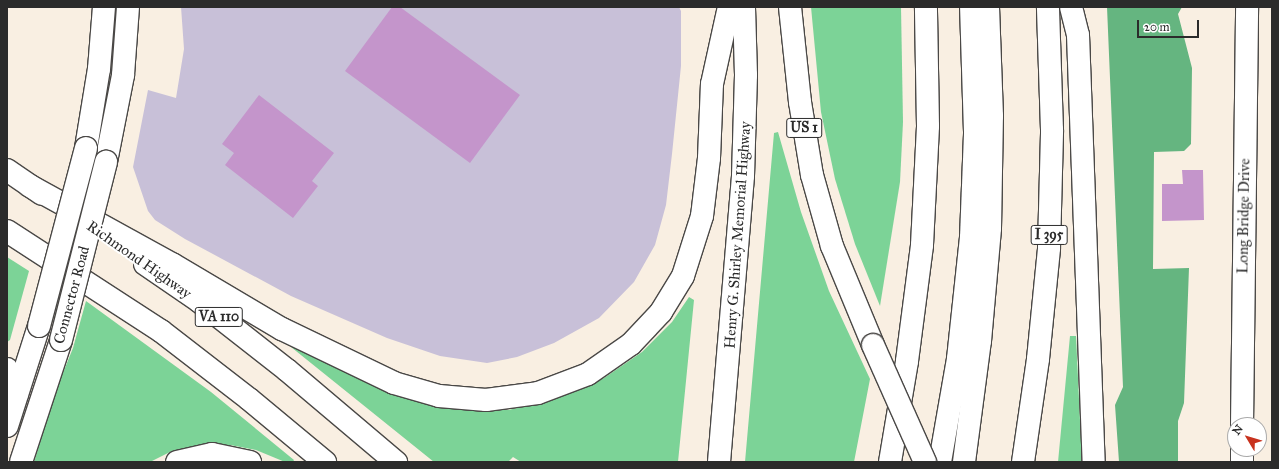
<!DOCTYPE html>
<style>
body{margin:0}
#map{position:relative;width:1279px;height:469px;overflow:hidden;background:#f9efe2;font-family:"IM FELL Great Primer",serif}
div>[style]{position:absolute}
.industrial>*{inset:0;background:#c8c0d8}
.green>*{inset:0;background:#7cd397}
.forest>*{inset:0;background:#65b580}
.building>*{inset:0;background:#c495cb}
.roads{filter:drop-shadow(1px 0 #4a4846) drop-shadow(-1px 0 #4a4846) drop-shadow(0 1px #4a4846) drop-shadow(0 -1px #4a4846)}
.tertiary>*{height:22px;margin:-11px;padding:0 11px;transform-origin:11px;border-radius:11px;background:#fff}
.motorway>*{height:22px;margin:-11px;padding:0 11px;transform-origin:11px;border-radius:11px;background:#fff}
.bridges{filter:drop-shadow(1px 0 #4a4846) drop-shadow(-1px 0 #4a4846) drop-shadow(0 1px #4a4846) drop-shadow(0 -1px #4a4846)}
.tertiary-bridge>*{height:22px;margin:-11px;padding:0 11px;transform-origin:11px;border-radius:11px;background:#fff}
.motorway-bridge>*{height:22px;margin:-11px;padding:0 11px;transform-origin:11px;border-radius:11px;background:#fff}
span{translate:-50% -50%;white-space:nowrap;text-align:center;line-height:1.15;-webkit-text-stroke:4px #fff;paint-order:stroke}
.shield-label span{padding:1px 3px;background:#fff;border:1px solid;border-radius:3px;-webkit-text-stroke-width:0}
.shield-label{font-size:14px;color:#2b2b2b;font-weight:700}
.street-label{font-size:15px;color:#2b2b2b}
.frame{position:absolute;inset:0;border:8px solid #2b2b2b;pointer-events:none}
.north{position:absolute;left:1227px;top:417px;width:40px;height:40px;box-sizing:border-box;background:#fff;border:1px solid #aaa;border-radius:50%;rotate:308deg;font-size:11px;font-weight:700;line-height:16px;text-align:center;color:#2b2b2b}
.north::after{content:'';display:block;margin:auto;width:14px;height:18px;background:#c8321e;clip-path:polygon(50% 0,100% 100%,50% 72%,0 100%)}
.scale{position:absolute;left:1137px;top:20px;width:62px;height:18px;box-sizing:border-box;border:2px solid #2b2b2b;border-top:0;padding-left:5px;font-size:12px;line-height:14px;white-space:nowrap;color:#2b2b2b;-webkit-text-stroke:3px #fff;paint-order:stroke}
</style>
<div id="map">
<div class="industrial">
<i style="clip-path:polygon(181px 7px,679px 7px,681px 11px,681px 66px,672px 154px,666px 205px,655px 245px,634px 282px,599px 318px,554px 343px,517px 357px,487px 363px,440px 356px,387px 338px,291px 296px,185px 239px,155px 220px,148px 211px,133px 167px,148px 90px,176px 98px,184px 49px)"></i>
</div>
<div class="green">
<i style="clip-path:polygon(811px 7px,901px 7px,903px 122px,900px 182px,880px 306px,855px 244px,835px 179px,821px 112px)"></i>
<i style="clip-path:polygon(778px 132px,801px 212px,829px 291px,870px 379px,854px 462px,745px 462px,774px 133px)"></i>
<i style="clip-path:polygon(7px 257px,29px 271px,10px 340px,7px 342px)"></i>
<i style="clip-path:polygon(689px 297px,694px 300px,678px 462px,521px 462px,513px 457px,508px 462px,434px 462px,291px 347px,294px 342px,435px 405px,471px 410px,508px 410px,550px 401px,604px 378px,642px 352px,672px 322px)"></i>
<i style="clip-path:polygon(86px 301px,211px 392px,294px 460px,293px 462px,285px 462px,256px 450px,230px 445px,201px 446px,172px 451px,150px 462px,34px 462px,56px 390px,73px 348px)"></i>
<i style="clip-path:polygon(1070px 336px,1076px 336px,1082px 462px,1058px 462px)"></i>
</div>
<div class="forest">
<i style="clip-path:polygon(1107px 7px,1182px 7px,1178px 14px,1192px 68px,1191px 144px,1184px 151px,1154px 152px,1153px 269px,1189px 268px,1184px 403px,1178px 421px,1178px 462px,1119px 462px,1115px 405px,1123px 387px)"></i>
</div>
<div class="building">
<i style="clip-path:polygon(392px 7px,400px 7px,520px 95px,470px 163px,345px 71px)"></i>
<i style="clip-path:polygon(259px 95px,334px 153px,312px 181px,318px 186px,293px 218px,225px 165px,234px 153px,222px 144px)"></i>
<i style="clip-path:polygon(1182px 170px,1203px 170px,1204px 220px,1162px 221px,1162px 184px,1183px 184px)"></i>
</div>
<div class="roads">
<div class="tertiary">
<i style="left:86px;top:148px;width:80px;rotate:-80.7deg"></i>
<i style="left:99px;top:69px;width:62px;rotate:-85.4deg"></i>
<i style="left:106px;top:162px;width:89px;rotate:-78.9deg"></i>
<i style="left:123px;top:75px;width:68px;rotate:-85.8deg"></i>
<i style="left:1242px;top:425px;width:418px;rotate:-89.3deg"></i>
<i style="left:7px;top:426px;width:105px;rotate:-72.3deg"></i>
<i style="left:21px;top:462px;width:128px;rotate:-71.8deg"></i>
<i style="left:1242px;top:462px;width:13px;rotate:-90deg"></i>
</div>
<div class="motorway">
<i style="left:790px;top:7px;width:96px;rotate:84deg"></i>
<i style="left:800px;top:102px;width:74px;rotate:80.7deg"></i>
<i style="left:812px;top:175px;width:74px;rotate:74.3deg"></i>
<i style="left:832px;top:246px;width:107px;rotate:67.5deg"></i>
<i style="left:1071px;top:7px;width:29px;rotate:76deg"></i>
<i style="left:1078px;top:35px;width:427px;rotate:87.9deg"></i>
<i style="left:7px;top:170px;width:42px;rotate:34.4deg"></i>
<i style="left:30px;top:186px;width:162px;rotate:28.8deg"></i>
<i style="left:172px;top:264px;width:128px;rotate:30.6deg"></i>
<i style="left:282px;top:329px;width:124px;rotate:25.7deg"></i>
<i style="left:394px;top:383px;width:47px;rotate:16.1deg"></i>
<i style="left:439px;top:396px;width:47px;rotate:4.9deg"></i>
<i style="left:486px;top:400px;width:52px;rotate:-7.7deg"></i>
<i style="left:538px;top:393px;width:53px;rotate:-20.8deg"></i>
<i style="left:588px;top:374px;width:52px;rotate:-34.9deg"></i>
<i style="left:631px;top:344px;width:44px;rotate:-46.8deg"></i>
<i style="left:661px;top:312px;width:42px;rotate:-58.6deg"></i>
<i style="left:683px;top:276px;width:63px;rotate:-72.4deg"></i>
<i style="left:702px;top:216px;width:58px;rotate:-83.1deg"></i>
<i style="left:709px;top:158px;width:74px;rotate:-87.7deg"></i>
<i style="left:712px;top:84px;width:79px;rotate:-77.6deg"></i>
<i style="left:7px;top:231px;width:184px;rotate:33deg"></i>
<i style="left:161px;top:331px;width:111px;rotate:37.7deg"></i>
<i style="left:249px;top:399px;width:99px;rotate:39.7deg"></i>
<i style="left:145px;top:264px;width:65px;rotate:34.4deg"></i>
<i style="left:199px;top:301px;width:112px;rotate:38.1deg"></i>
<i style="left:287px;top:370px;width:143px;rotate:40.2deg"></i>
<i style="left:7px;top:369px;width:27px;rotate:68deg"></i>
<i style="left:177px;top:462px;width:36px;rotate:-13deg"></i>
<i style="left:212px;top:454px;width:39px;rotate:12deg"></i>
<i style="left:719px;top:462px;width:287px;rotate:-85.2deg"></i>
<i style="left:743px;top:176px;width:101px;rotate:-88.3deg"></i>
<i style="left:746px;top:75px;width:68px;rotate:-91.7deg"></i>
<i style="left:890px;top:462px;width:102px;rotate:-80.4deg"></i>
<i style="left:907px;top:361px;width:117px;rotate:-82.6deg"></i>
<i style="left:922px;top:245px;width:119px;rotate:-87.1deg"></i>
<i style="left:928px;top:126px;width:119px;rotate:-91deg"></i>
<i style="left:940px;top:462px;width:105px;rotate:-80.1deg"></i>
<i style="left:958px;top:359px;width:122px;rotate:-83.9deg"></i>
<i style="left:971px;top:238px;width:106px;rotate:-87.8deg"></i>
<i style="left:975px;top:132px;width:125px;rotate:-91.8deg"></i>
<i style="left:964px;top:462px;width:122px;rotate:-82.5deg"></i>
<i style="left:980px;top:341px;width:113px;rotate:-84.9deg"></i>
<i style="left:990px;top:228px;width:112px;rotate:-89deg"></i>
<i style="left:992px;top:116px;width:109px;rotate:-92.1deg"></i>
<i style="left:1023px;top:462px;width:104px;rotate:-81.7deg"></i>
<i style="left:1038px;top:359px;width:112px;rotate:-84.3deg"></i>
<i style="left:1049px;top:248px;width:118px;rotate:-88.5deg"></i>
<i style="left:1052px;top:130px;width:123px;rotate:-91.9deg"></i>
</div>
</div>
<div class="bridges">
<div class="tertiary-bridge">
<i style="left:39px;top:326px;width:184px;rotate:-75.2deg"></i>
<i style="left:61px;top:340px;width:184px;rotate:-75.8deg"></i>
</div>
<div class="motorway-bridge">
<i style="left:873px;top:345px;width:128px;rotate:66deg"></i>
</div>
</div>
<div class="shield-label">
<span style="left:804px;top:128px">US 1</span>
<span style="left:1049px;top:235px">I 395</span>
<span style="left:219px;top:317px">VA 110</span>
</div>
<div class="street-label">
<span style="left:1244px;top:216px;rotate:-89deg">Long Bridge Drive</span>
<span style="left:738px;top:235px;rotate:-86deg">Henry G. Shirley Memorial Highway</span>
<span style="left:139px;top:260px;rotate:35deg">Richmond Highway</span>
<span style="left:72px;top:295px;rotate:-75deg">Connector Road</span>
</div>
<div class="frame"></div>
<div class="north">N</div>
<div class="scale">20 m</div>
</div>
